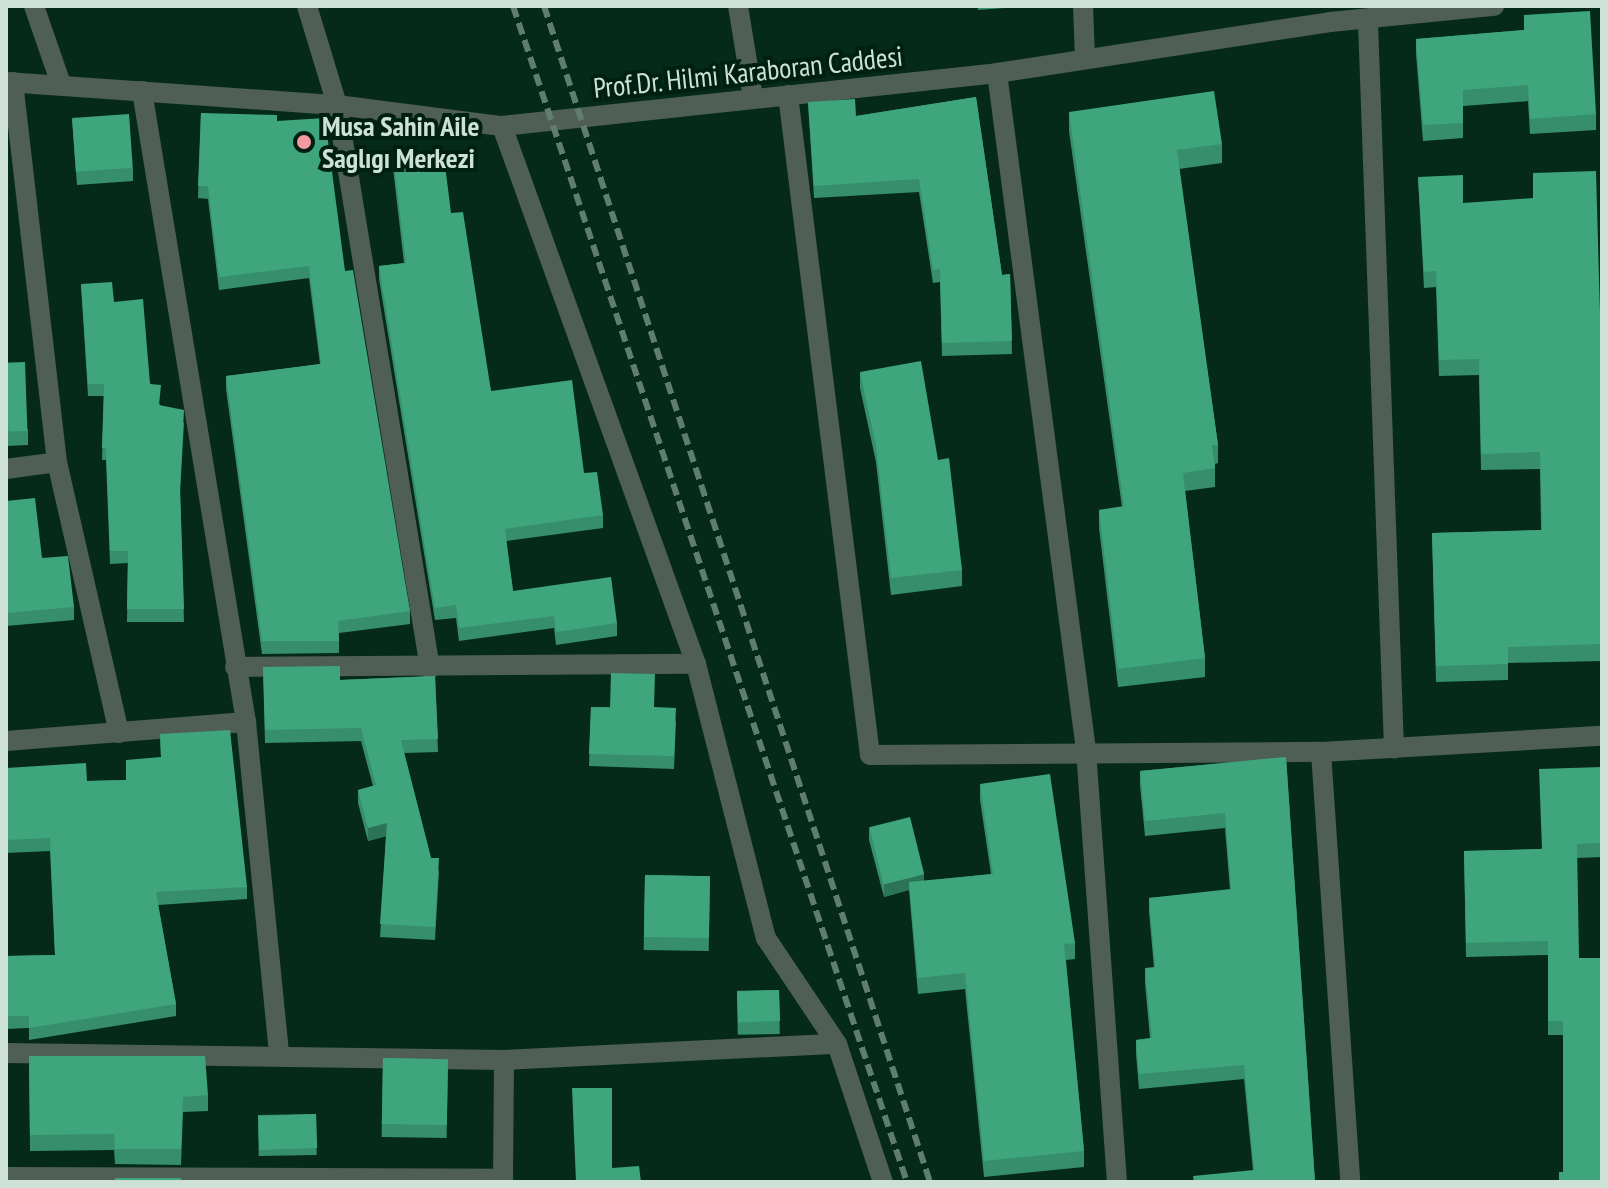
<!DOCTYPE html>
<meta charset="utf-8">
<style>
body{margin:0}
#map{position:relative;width:1608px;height:1188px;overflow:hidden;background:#052a1c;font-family:"PT Sans Narrow",sans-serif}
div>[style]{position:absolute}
.minor>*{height:20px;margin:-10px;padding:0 10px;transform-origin:10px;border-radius:10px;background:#4f5e56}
.tertiary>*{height:20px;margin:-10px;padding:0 10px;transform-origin:10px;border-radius:10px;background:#4f5e56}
.rail>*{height:6px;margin-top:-3px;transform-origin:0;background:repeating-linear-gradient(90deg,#607d71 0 12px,transparent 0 18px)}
.wall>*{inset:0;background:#368e6c;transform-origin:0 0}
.shaded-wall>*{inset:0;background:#2c7458}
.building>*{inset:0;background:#3fa57d;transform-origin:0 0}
.dots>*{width:22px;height:22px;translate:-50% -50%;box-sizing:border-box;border:4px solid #002013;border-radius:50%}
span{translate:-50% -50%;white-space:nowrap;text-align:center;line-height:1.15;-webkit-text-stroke:8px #002013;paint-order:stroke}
.street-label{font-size:28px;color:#cee1d8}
.poi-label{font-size:28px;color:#cee1d8;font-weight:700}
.left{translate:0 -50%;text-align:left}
.frame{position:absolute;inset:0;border:8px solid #cee1d8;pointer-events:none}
</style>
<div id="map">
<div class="minor">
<i style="left:34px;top:6px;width:83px;rotate:70.9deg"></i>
<i style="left:307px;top:6px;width:103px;rotate:73.1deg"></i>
<i style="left:337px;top:105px;width:571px;rotate:80.62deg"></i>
<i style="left:738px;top:6px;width:93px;rotate:80.7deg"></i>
<i style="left:1083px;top:6px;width:52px;rotate:87.8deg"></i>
<i style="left:1368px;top:22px;width:727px;rotate:87.95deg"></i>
<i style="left:997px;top:73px;width:683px;rotate:82.51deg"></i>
<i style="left:1086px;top:750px;width:433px;rotate:85.9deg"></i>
<i style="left:13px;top:82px;width:383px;rotate:83.4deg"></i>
<i style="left:57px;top:462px;width:278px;rotate:77.1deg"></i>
<i style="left:142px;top:91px;width:640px;rotate:80.64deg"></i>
<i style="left:246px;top:722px;width:334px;rotate:84.3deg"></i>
<i style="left:788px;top:95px;width:665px;rotate:82.92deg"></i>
<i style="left:870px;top:755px;width:451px;rotate:-0.4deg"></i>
<i style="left:1321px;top:752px;width:281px;rotate:-3.3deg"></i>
<i style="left:502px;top:126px;width:572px;rotate:70.17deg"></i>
<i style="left:696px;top:664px;width:283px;rotate:75.7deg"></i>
<i style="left:766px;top:938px;width:128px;rotate:56.2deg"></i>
<i style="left:837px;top:1044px;width:145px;rotate:71.6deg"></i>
<i style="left:6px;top:469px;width:51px;rotate:-7.8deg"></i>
<i style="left:235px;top:667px;width:461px;rotate:-0.4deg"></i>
<i style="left:6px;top:741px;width:241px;rotate:-4.5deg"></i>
<i style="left:1321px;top:752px;width:431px;rotate:86.1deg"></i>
<i style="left:6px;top:1053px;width:498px;rotate:0.8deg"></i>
<i style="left:504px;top:1060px;width:333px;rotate:-2.8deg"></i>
<i style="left:6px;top:1177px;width:497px;rotate:0.2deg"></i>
<i style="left:503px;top:1179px;width:119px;rotate:-89.5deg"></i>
</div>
<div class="tertiary">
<i style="left:6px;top:82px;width:332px;rotate:4deg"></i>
<i style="left:337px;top:105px;width:166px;rotate:7.3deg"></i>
<i style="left:502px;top:126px;width:498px;rotate:-6.1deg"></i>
<i style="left:997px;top:73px;width:337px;rotate:-8.7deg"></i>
<i style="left:1330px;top:22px;width:165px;rotate:-5.6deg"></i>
</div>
<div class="rail">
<i style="left:513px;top:6px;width:1240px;rotate:71.48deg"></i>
<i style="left:544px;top:6px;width:1238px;rotate:71.83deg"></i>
</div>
<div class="wall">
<i style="left:6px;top:6px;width:2px;height:11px"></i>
<i style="clip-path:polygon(978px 6px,1032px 6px,978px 10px)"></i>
<i style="clip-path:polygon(1524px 15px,1596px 114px,1596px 130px,1530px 134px,1528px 101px,1463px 106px,1463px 138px,1423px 141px,1416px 54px,1416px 39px,1524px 30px)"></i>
<i style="clip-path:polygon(976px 97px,1002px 275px,1010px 274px,1012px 354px,942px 356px,940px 282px,933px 283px,919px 192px,814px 198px,808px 102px,856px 116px)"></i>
<i style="clip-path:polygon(1069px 112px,1222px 144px,1222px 163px,1179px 169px,1218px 445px,1218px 463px,1215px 464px,1215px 487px,1185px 491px,1205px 658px,1205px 677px,1118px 687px,1099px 528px,1099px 510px,1122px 507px,1069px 131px)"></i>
<i style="clip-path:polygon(201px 113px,277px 121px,345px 271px,410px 611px,410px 624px,339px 633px,339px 653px,262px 654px,226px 389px,226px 376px,320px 364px,309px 278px,219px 290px,208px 199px,198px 198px)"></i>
<i style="clip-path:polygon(72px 119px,133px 168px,133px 181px,77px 185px)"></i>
<i style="clip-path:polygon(393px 156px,451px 213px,491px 391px,584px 473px,603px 515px,603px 528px,506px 541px,513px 591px,617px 623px,617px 636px,556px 645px,554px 628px,459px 641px,456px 618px,435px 620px,379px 279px,379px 266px,404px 263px,393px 168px)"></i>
<i style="clip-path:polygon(1418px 177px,1463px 203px,1602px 384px,1602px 661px,1508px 663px,1508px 680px,1436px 682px,1432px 533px,1541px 530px,1540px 469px,1481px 470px,1479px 375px,1439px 376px,1436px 287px,1424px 288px)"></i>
<i style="clip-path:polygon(81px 284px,114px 302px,160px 405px,184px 423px,180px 494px,184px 622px,127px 622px,128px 563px,110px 564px,106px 460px,102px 460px,104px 396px,88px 396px)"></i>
<i style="clip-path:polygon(6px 363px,28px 431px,28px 445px,6px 446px)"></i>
<i style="clip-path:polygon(860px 372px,938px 460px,962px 570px,962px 586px,891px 595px,876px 462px,860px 388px)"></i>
<i style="clip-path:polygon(6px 501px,74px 607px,74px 620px,6px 626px)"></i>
<i style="clip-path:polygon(263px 667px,340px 680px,435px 676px,438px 752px,404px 753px,431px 858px,439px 871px,435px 940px,380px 937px,386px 836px,368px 841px,358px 803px,358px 790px,373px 786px,361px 741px,265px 743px)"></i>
<i style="clip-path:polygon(591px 707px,654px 707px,676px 721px,674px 769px,589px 766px)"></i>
<i style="clip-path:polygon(160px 734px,247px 887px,247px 899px,158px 905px,176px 1004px,176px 1016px,29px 1040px,29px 1028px,6px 1029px,6px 956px,55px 955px,50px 851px,6px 853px,6px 768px,87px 781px,126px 780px,161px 757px)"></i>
<i style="clip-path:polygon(1286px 757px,1315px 1182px,1253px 1170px,1244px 1079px,1139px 1089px,1136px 1054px,1136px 1040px,1150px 1038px,1145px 983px,1145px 968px,1154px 968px,1149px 912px,1149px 898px,1230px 890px,1225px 828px,1145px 836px,1140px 785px,1140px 771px)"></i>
<i style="clip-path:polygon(1602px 767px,1602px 857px,1577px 858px,1563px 1172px,1563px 1035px,1548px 1035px,1548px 955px,1466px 957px,1464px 851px,1541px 849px)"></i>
<i style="clip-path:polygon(980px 784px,1075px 943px,1075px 959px,1066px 960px,1084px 1151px,1084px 1167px,984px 1177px,965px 989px,918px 994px,909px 890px,884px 897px,869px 840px,869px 828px,924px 881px,991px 874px,980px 800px)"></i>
<i style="left:645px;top:875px;width:65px;height:75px;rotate:1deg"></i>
<i style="left:779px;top:990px;width:44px;height:42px;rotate:89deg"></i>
<i style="clip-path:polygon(29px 1056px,208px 1095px,208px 1111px,183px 1112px,181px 1165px,115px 1164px,114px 1150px,30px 1151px)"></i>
<i style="left:383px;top:1058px;width:65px;height:79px;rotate:1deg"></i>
<i style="left:316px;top:1114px;width:41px;height:58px;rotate:89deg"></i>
</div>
<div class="shaded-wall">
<i style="clip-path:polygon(387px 823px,387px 836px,368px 841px,368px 828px)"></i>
<i style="clip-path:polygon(924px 874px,924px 887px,909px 882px,909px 890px,884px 897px,884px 884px)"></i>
</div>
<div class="building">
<i style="clip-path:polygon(1590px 11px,1596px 114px,1530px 119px,1528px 85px,1463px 90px,1463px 123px,1423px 125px,1416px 39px,1524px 30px,1524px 15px)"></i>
<i style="clip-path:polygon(1214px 91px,1222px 144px,1177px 150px,1218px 445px,1212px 445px,1215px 468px,1183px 473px,1205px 658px,1118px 669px,1099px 510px,1124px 506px,1069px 112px)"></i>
<i style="clip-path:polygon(976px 97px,1002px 275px,1010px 274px,1012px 341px,942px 343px,940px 269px,933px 270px,919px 179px,814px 186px,808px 102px,855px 99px,856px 116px)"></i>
<i style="clip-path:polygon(201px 113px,277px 115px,277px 121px,325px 118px,345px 271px,353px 270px,410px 611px,338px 621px,339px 641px,262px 641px,226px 376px,321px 364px,309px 266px,219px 277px,208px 186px,198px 186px)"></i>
<i style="left:129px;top:114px;width:54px;height:57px;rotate:86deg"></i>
<i style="clip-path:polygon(443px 149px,451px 213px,463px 212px,491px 391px,572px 380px,584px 473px,597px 472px,603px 515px,505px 529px,513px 591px,611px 577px,617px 623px,556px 632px,554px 616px,459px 628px,456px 605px,435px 608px,379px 266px,406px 263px,393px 156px)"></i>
<i style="clip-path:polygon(1596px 171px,1602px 384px,1602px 644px,1508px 647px,1508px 664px,1436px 666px,1432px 533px,1542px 530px,1540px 452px,1481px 454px,1479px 359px,1439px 360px,1436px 271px,1424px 272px,1418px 177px,1463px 175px,1463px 203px,1533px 198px,1533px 173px)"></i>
<i style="clip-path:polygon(112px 282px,114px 302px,143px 299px,150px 384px,161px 385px,159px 405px,184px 410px,180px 487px,184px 609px,127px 609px,128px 551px,110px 551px,106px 448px,102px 448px,104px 384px,88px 384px,81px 284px)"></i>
<i style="clip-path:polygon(921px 361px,938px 460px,949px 458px,962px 570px,891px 578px,876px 446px,860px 372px)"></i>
<i style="left:25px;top:362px;width:69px;height:19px;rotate:88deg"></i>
<i style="clip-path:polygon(35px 498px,42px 558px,68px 556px,74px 607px,6px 613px,6px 501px)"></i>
<i style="clip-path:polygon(340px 666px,340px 680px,435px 676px,438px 739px,401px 740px,431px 858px,439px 858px,435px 927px,380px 924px,387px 823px,368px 828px,358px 790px,376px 785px,361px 728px,265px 730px,263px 667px)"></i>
<i style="clip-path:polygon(611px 673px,655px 674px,654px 707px,676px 708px,674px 756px,589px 754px,591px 707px,610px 708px)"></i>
<i style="clip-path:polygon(230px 730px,247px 887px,156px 892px,176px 1004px,29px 1028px,29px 1016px,6px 1016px,6px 956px,55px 955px,50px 838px,6px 840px,6px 768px,86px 763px,87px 781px,126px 780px,126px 760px,161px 757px,160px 734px)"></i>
<i style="clip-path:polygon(1286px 757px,1315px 1182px,1194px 1182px,1193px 1176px,1254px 1170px,1244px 1065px,1139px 1074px,1136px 1040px,1152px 1038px,1145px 968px,1155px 967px,1149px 898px,1231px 889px,1225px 813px,1145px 821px,1140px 771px)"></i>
<i style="clip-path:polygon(1602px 767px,1602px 843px,1577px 844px,1579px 958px,1602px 958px,1602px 1182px,1559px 1182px,1559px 1172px,1563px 1172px,1563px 1021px,1548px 1021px,1548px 941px,1466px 943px,1464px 851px,1542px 849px,1539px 769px)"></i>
<i style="clip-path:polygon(1050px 774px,1075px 943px,1064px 944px,1084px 1151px,984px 1161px,965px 973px,918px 978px,909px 882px,993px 874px,980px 784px)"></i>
<i style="left:910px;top:817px;width:59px;height:42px;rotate:76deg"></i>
<i style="left:645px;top:875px;width:65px;height:62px;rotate:1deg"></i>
<i style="left:779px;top:990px;width:31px;height:42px;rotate:88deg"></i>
<i style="clip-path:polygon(29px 1056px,205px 1056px,208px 1095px,183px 1097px,181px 1149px,115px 1149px,114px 1134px,30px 1135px)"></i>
<i style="left:383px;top:1058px;width:65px;height:66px;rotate:1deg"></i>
<i style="clip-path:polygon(572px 1088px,612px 1088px,612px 1168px,639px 1166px,641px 1182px,576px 1182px)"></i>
<i style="left:316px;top:1114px;width:34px;height:58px;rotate:88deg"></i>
<i style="left:115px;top:1178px;width:66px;height:4px"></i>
</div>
<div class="dots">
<i style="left:304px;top:142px;background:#f49aa2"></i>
</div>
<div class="street-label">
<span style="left:748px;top:72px;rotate:-6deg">Prof.Dr. Hilmi Karaboran Caddesi</span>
</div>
<div class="poi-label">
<span class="left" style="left:322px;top:142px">Musa Sahin Aile<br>Saglıgı Merkezi</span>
</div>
<div class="frame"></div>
</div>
